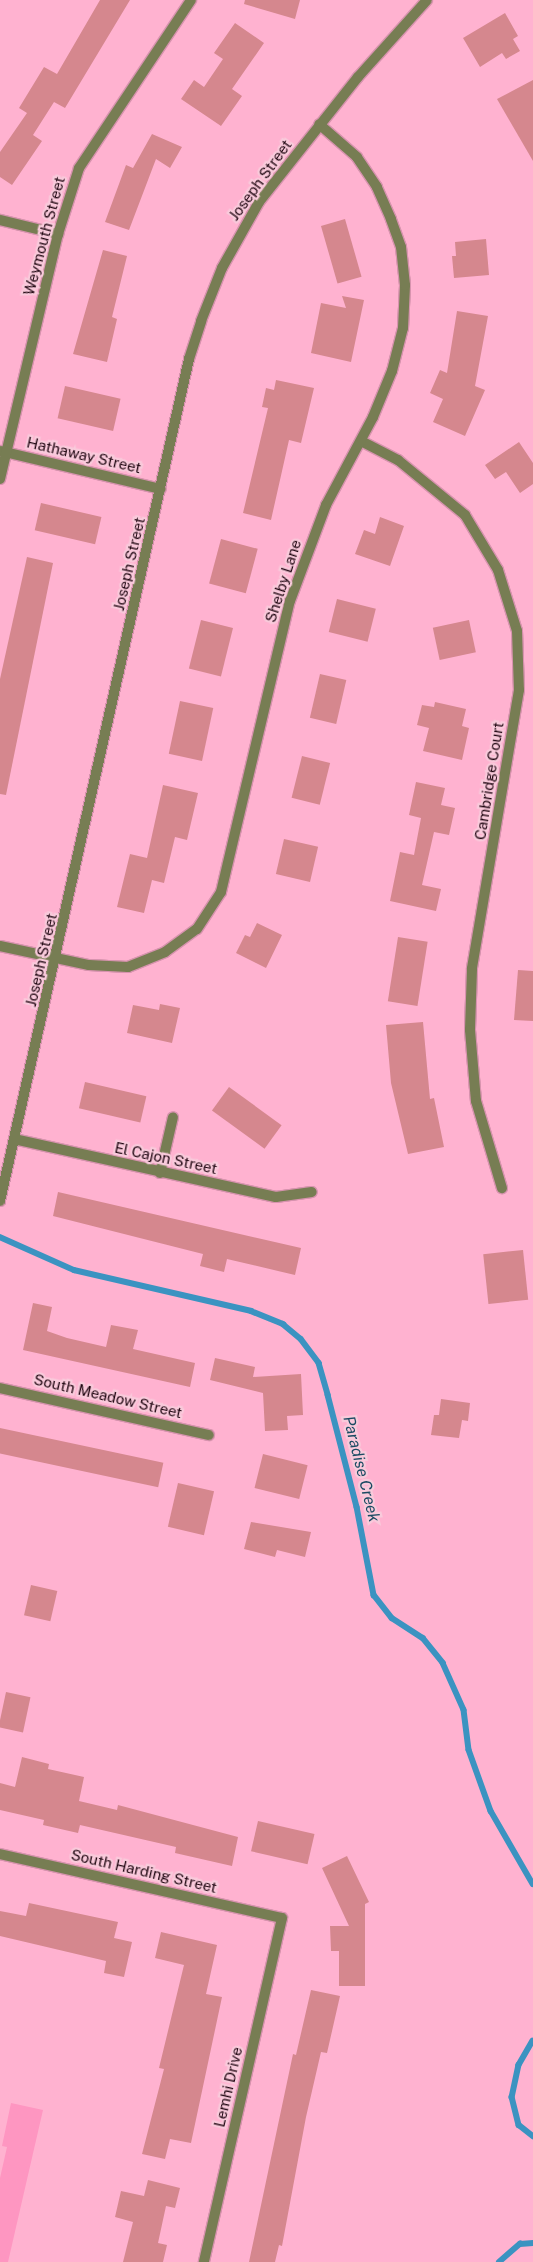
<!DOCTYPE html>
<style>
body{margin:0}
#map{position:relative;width:533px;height:2262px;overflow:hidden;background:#ffb2d0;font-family:"Public Sans",sans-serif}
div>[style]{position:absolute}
.green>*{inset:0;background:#fe96c1}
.stream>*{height:5.5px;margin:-2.75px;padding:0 2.75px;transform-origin:2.75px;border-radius:2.75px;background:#3b93c1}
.building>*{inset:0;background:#d5878e;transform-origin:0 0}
.roads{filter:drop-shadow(1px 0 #d793ae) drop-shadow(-1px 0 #d793ae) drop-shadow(0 1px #d793ae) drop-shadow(0 -1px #d793ae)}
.minor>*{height:10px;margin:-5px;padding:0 5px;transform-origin:5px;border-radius:5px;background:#777d53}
span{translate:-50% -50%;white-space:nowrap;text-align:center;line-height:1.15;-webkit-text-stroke:4.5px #f9cadb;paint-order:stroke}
.street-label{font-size:15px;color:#1f0611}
.water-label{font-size:16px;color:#1a4a62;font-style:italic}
</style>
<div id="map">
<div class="green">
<i style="clip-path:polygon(11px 2103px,43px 2110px,8px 2262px,0 2262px,0 2178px,7px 2147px,2px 2146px)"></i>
</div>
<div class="stream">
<i style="left:0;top:1237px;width:81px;rotate:24deg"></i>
<i style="left:74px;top:1270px;width:182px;rotate:13deg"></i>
<i style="left:251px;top:1311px;width:35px;rotate:22deg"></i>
<i style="left:283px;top:1324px;width:23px;rotate:40deg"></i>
<i style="left:301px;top:1339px;width:30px;rotate:53deg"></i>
<i style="left:319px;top:1363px;width:33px;rotate:74deg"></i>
<i style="left:328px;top:1395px;width:116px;rotate:75.5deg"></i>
<i style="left:357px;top:1507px;width:90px;rotate:79.1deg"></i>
<i style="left:374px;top:1595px;width:29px;rotate:52deg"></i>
<i style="left:392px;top:1618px;width:37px;rotate:33deg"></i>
<i style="left:423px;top:1638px;width:32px;rotate:51deg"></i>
<i style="left:443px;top:1663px;width:51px;rotate:65.9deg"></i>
<i style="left:464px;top:1710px;width:40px;rotate:82.9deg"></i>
<i style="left:469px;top:1750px;width:65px;rotate:70.2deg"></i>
<i style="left:491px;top:1811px;width:84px;rotate:60.1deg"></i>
<i style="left:533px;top:2041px;width:28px;rotate:120deg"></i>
<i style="left:519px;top:2065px;width:33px;rotate:102deg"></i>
<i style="left:512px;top:2097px;width:29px;rotate:76deg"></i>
<i style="left:519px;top:2125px;width:18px;rotate:38deg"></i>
<i style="left:499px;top:2262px;width:28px;rotate:-41deg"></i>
<i style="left:520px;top:2244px;width:13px;rotate:-4deg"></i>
</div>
<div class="building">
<i style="clip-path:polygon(100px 0,130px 0,65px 108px,54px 102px,33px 135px,42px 141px,12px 185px,0 177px,0 152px,27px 113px,19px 108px,44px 67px,57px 74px)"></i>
<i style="clip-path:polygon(245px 0,300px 0,295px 19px,244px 4px)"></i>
<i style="clip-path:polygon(505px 13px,518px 36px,513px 39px,520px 51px,506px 59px,502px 53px,480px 67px,463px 38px)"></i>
<i style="clip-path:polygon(235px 23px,264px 43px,232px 89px,242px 96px,221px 126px,181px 99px,194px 80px,204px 87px,223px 59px,214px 53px)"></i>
<i style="clip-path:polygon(533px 80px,533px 161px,497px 99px)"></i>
<i style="clip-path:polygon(152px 134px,182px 147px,170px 168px,156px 159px,129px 230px,105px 222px,126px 165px,133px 168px)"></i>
<i style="left:345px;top:219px;width:60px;height:25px;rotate:74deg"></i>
<i style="clip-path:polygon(486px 239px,489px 275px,454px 278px,452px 256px,456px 256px,455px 242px)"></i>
<i style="clip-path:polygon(103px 250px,127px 256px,112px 317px,117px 319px,107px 362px,73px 354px)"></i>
<i style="clip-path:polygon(342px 296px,364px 300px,351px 362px,311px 353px,321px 303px,346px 308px)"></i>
<i style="clip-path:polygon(457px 311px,488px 316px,475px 386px,485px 390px,465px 436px,433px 422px,443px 399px,430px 393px,440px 370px,447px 373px)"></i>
<i style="clip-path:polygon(276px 380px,314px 388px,301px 443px,289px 440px,271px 520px,243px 513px,268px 408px,262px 407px,266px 388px,274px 390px)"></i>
<i style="left:65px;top:386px;width:57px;height:33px;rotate:13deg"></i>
<i style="clip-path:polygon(519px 442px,533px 463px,533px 484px,520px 493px,506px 472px,495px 479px,485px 465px)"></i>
<i style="left:41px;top:503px;width:62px;height:28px;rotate:13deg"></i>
<i style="clip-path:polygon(380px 517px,404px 526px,390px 566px,355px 554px,364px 530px,375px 534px)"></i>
<i style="left:221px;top:539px;width:38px;height:46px;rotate:15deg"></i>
<i style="clip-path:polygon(27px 557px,53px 563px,6px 795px,0 794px,0 679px)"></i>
<i style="left:337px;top:599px;width:40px;height:34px;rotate:14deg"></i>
<i style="left:201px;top:620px;width:33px;height:50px;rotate:14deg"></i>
<i style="left:469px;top:620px;width:33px;height:37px;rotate:78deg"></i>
<i style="left:320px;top:674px;width:27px;height:45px;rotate:13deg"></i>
<i style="left:180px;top:701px;width:34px;height:54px;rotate:12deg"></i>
<i style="clip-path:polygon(435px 702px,466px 709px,462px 726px,469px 728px,462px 760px,423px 751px,429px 728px,417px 725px,422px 705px,434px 707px)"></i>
<i style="left:302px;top:756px;width:29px;height:43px;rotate:14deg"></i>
<i style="clip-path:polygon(416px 782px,445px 788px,441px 805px,455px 808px,449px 835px,434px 832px,422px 885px,441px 889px,436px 911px,390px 901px,400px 852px,414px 855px,421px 818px,409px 815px)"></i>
<i style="clip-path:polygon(163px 785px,198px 793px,187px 840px,175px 837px,164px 883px,152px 880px,144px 913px,117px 907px,130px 854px,147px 858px)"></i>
<i style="left:284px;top:839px;width:35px;height:36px;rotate:13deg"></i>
<i style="clip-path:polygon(257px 923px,282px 935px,266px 968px,236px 953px,245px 935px,250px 937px)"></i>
<i style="left:398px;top:937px;width:30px;height:65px;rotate:9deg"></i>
<i style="clip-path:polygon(518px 970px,533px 971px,533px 1021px,514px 1020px)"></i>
<i style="clip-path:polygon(160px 1004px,180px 1008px,172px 1043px,127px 1033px,133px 1005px,159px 1010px)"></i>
<i style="clip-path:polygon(423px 1022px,430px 1099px,434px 1098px,444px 1147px,408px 1154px,391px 1083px,386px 1025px)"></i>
<i style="left:85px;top:1082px;width:63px;height:27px;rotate:13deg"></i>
<i style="left:229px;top:1087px;width:65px;height:29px;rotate:36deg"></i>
<i style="clip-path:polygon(58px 1192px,301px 1248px,295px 1275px,227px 1259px,224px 1272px,200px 1266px,203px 1254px,53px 1216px)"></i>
<i style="left:523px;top:1250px;width:50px;height:40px;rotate:84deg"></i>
<i style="clip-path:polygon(33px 1303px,52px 1307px,47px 1331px,67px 1338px,106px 1347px,111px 1325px,138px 1330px,133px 1349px,195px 1363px,190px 1387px,23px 1350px)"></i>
<i style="clip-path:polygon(215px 1358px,255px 1367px,253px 1377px,301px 1374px,303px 1415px,287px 1416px,288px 1430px,265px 1431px,263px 1393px,210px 1380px)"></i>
<i style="clip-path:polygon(441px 1399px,470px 1403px,468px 1421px,462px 1420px,459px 1438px,431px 1435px,434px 1415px,439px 1415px)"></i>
<i style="left:0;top:1428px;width:167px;height:25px;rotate:12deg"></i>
<i style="left:263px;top:1454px;width:46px;height:35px;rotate:14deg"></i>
<i style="left:178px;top:1483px;width:37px;height:45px;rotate:13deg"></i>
<i style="clip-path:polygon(251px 1522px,311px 1532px,305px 1557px,277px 1550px,275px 1557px,244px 1549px)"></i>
<i style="left:31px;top:1585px;width:27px;height:31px;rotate:13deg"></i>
<i style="left:6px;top:1692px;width:25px;height:36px;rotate:12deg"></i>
<i style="clip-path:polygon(22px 1757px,49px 1764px,48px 1769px,84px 1777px,79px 1801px,117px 1810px,118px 1805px,238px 1837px,232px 1866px,175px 1853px,176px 1847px,80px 1825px,78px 1833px,43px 1825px,44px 1820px,0 1810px,0 1783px,15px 1787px)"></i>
<i style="left:258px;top:1821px;width:58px;height:31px;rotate:13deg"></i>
<i style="clip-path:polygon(347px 1856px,369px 1902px,365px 1904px,365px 1986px,339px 1986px,339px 1951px,331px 1951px,330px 1926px,349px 1926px,322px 1868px)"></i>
<i style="clip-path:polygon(29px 1903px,118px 1922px,114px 1938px,132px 1942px,124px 1977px,104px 1973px,106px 1961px,0 1936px,0 1911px,26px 1916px)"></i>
<i style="clip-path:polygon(161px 1932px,217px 1945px,206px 1994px,222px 1997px,191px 2143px,170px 2139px,165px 2159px,142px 2154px,164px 2069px,159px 2068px,184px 1965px,155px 1958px)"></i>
<i style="clip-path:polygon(311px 1990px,340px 1996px,327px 2053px,321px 2052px,306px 2117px,282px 2246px,279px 2245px,275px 2262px,249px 2262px,293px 2054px,296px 2055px)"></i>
<i style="clip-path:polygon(148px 2180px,180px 2188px,175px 2208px,166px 2206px,158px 2243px,167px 2245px,163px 2262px,123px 2262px,133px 2222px,115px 2217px,121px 2191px,144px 2196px)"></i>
</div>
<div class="roads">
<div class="minor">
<i style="left:0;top:220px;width:60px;rotate:13.6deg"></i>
<i style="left:361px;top:441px;width:42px;rotate:27.2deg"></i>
<i style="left:398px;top:460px;width:87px;rotate:39.4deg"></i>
<i style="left:465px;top:515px;width:64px;rotate:59deg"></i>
<i style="left:498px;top:570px;width:64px;rotate:72.7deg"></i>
<i style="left:517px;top:631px;width:59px;rotate:88.1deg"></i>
<i style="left:519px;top:690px;width:283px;rotate:99.6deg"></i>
<i style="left:472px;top:969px;width:61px;rotate:91.9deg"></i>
<i style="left:470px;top:1030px;width:71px;rotate:85.2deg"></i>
<i style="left:476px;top:1101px;width:91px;rotate:73.4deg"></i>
<i style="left:1px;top:451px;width:164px;rotate:13.4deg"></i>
<i style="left:0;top:479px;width:252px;rotate:-76.7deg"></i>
<i style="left:58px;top:234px;width:69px;rotate:-72.3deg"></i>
<i style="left:79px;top:168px;width:202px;rotate:-56.3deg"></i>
<i style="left:0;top:946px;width:91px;rotate:12.1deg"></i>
<i style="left:89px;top:965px;width:39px;rotate:3deg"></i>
<i style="left:128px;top:967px;width:40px;rotate:-22deg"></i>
<i style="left:165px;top:952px;width:39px;rotate:-36deg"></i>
<i style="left:197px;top:929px;width:44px;rotate:-57deg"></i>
<i style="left:221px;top:892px;width:299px;rotate:-76.7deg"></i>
<i style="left:290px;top:601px;width:103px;rotate:-69.4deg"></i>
<i style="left:326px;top:505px;width:100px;rotate:-61.9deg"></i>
<i style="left:373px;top:417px;width:50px;rotate:-67.6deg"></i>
<i style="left:392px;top:371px;width:44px;rotate:-75.7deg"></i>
<i style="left:403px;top:328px;width:43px;rotate:-87.3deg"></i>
<i style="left:405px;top:285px;width:38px;rotate:-96deg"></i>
<i style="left:401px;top:247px;width:30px;rotate:-110deg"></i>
<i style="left:391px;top:219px;width:35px;rotate:-114deg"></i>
<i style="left:377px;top:187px;width:36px;rotate:-124deg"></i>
<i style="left:357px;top:157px;width:50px;rotate:-139deg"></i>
<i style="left:14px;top:1139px;width:268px;rotate:12.5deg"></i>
<i style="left:276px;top:1197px;width:36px;rotate:-8deg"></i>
<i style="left:160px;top:1173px;width:57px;rotate:-76.9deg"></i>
<i style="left:0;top:1201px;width:863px;rotate:-77.35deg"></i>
<i style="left:189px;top:359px;width:40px;rotate:-72deg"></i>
<i style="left:201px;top:321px;width:57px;rotate:-68.4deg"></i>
<i style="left:222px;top:268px;width:76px;rotate:-60.7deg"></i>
<i style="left:259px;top:202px;width:159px;rotate:-51.6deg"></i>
<i style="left:358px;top:77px;width:103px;rotate:-48.1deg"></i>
<i style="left:0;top:1388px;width:214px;rotate:12.7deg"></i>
<i style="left:0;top:1854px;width:289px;rotate:12.8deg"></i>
<i style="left:282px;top:1918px;width:353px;rotate:102.8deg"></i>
</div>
</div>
<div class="street-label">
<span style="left:260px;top:180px;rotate:-54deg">Joseph Street</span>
<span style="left:44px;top:236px;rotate:-75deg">Weymouth Street</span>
<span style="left:84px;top:455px;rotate:13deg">Hathaway Street</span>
<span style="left:129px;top:564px;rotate:-77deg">Joseph Street</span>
<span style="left:283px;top:581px;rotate:-72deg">Shelby Lane</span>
<span style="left:489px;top:781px;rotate:-81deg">Cambridge Court</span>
<span style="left:41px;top:960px;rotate:-77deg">Joseph Street</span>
<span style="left:166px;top:1158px;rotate:12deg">El Cajon Street</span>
<span style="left:108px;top:1396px;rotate:13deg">South Meadow Street</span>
<span style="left:144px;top:1871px;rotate:13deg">South Harding Street</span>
<span style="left:228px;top:2087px;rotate:-77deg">Lemhi Drive</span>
</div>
<div class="water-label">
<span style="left:361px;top:1469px;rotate:76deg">Paradise Creek</span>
</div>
</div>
